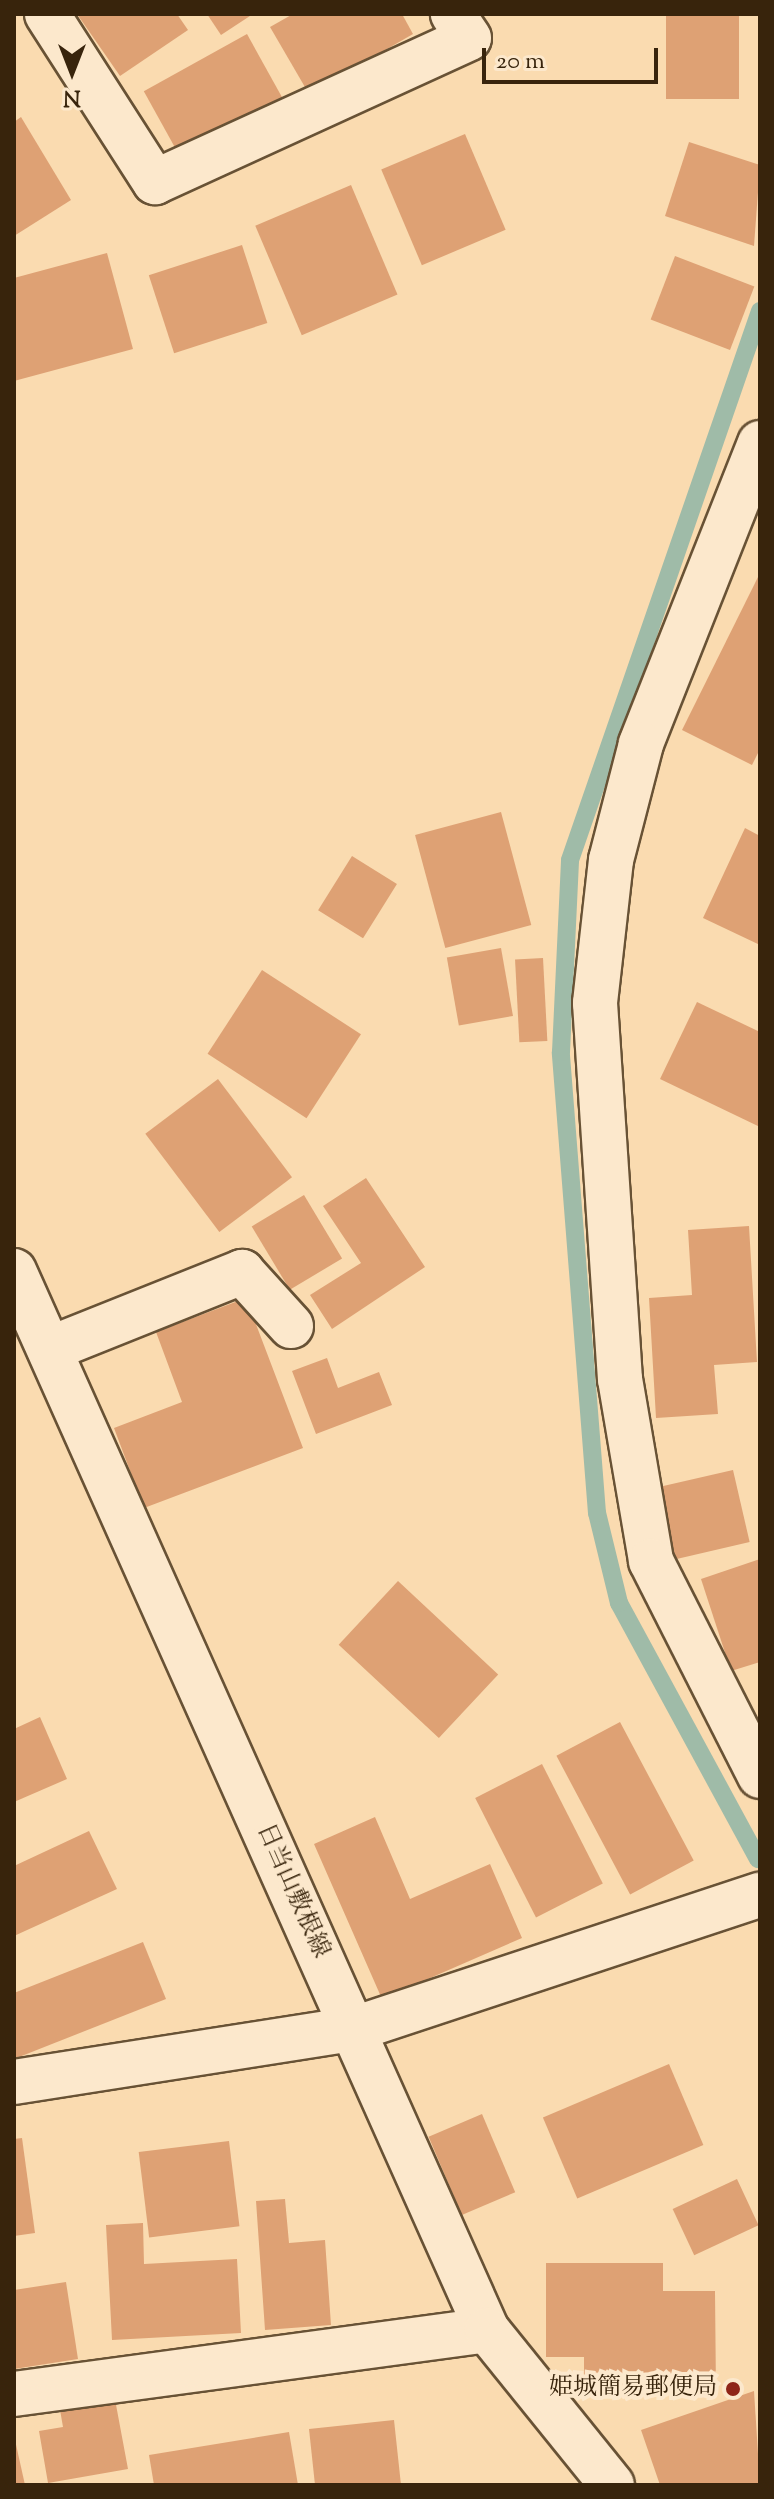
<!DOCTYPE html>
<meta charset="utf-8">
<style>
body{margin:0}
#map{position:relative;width:774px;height:2499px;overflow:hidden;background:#fadbb0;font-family:"Sorts Mill Goudy","Noto Serif JP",serif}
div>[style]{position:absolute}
.stream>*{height:18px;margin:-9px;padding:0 9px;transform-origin:9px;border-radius:9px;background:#9fbba8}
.building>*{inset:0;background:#dea174;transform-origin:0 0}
.roads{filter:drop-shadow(2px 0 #685235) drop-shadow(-2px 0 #685235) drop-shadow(0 2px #685235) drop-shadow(0 -2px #685235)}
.street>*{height:44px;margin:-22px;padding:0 22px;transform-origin:22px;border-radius:22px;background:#fce8cc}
.secondary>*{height:44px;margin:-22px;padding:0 22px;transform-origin:22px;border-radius:22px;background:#fce8cc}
.dots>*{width:22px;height:22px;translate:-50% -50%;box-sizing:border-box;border:4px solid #fce8cc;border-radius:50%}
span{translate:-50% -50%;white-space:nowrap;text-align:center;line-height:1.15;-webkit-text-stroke:8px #fce8cc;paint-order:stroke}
.street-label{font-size:24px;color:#38240c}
.poi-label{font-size:24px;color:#38240c}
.right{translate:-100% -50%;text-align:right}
.frame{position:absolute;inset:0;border:16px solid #38240c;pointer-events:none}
.north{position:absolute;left:32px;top:32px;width:80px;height:80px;-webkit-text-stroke:6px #fce8cc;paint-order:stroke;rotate:180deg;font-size:22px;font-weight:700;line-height:32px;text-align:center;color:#38240c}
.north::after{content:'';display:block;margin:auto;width:28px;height:36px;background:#38240c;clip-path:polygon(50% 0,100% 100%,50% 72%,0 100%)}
.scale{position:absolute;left:482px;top:48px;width:176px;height:36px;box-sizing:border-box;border:4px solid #38240c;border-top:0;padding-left:10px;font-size:24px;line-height:28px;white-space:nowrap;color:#38240c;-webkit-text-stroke:6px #fce8cc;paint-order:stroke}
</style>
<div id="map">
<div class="stream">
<i style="left:758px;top:1859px;width:291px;rotate:-118.5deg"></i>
<i style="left:619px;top:1603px;width:93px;rotate:-103.7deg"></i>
<i style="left:597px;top:1513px;width:462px;rotate:-94.5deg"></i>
<i style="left:561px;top:1052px;width:192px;rotate:-87.3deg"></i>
<i style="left:570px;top:860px;width:581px;rotate:-70.91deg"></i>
</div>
<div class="building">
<i style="clip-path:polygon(77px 14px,177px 14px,188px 30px,120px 76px)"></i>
<i style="clip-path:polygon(207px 14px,253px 14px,221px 35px)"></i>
<i style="clip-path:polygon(293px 14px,402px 14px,413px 34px,309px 94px,270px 27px)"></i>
<i style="left:666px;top:14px;width:73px;height:85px"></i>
<i style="left:247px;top:34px;width:80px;height:118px;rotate:61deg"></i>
<i style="clip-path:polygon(21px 117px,71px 200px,14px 236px,14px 122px)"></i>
<i style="left:465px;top:134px;width:104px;height:91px;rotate:67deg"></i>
<i style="clip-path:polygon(689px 142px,760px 165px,754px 246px,665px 216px)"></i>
<i style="left:351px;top:185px;width:119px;height:104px;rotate:67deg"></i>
<i style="left:242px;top:245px;width:82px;height:98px;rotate:72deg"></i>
<i style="clip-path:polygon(107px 253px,133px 349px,14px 381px,14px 278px)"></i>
<i style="left:675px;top:256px;width:85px;height:68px;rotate:21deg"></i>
<i style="clip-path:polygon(760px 573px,760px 749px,752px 765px,682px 730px)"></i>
<i style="left:501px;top:812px;width:117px;height:89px;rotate:75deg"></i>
<i style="clip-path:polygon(745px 828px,760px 836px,760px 945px,703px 918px)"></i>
<i style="left:352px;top:856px;width:53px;height:64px;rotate:32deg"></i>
<i style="left:501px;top:948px;width:69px;height:55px;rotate:80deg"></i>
<i style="left:543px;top:958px;width:83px;height:28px;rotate:87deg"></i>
<i style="left:262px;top:970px;width:118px;height:100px;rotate:33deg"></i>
<i style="clip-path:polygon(697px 1002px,760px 1032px,760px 1127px,660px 1079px)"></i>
<i style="left:218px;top:1079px;width:123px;height:91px;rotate:53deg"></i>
<i style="clip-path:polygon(366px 1178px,425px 1267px,332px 1329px,310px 1295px,361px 1263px,323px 1206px)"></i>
<i style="left:304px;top:1195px;width:74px;height:61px;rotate:59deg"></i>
<i style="clip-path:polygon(749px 1226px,757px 1362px,714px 1365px,718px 1414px,656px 1418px,649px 1298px,692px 1295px,688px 1230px)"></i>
<i style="clip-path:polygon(246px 1298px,303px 1448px,144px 1508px,114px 1428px,182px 1402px,156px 1332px)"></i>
<i style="clip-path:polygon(327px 1358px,338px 1388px,379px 1372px,392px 1405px,316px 1434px,292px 1371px)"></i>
<i style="left:733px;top:1470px;width:74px;height:76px;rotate:77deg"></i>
<i style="clip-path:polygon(760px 1559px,760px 1662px,731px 1671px,701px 1579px)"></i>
<i style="left:398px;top:1581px;width:137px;height:87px;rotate:43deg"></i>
<i style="clip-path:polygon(40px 1717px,67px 1779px,14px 1802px,14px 1729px)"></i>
<i style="left:620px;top:1722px;width:157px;height:72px;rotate:62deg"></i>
<i style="left:542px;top:1764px;width:134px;height:75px;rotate:63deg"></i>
<i style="clip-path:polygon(375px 1817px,410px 1899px,490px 1864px,522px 1938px,382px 1999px,314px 1844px)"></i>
<i style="clip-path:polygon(89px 1831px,117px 1889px,14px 1936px,14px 1866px)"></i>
<i style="clip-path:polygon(143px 1942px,166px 1999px,14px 2059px,14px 1993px)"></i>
<i style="left:669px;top:2064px;width:88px;height:137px;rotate:67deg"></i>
<i style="left:482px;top:2114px;width:85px;height:58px;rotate:67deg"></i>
<i style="clip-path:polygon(22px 2138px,35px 2233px,14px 2236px,14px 2139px)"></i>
<i style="left:229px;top:2141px;width:86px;height:91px;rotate:83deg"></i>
<i style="left:737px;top:2179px;width:51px;height:71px;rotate:65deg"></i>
<i style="clip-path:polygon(285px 2199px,289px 2243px,325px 2240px,331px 2325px,265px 2330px,256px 2201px)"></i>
<i style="clip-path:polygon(143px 2223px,144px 2264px,237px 2259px,241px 2333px,112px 2340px,106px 2225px)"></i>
<i style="clip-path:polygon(546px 2263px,663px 2263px,663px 2291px,715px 2291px,716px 2393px,584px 2394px,584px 2357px,546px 2357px)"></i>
<i style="clip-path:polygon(66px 2282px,78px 2359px,14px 2369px,14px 2290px)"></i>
<i style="clip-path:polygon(754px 2391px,760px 2485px,660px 2485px,641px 2430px)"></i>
<i style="clip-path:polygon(114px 2394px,128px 2469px,48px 2483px,39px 2431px,63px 2427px,59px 2404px)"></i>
<i style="clip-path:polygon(394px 2420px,401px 2485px,315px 2485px,309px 2429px)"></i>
<i style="clip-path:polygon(289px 2432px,298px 2485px,154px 2485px,149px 2455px)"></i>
<i style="clip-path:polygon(14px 2440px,15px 2440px,25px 2485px,14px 2485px)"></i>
</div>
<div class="roads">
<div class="street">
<i style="left:47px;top:14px;width:200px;rotate:57.3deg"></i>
<i style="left:155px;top:182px;width:345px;rotate:-24.6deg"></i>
<i style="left:469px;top:38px;width:29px;rotate:-124deg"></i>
<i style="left:760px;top:443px;width:324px;rotate:111.6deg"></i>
<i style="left:641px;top:744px;width:120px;rotate:104.5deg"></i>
<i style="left:611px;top:860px;width:144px;rotate:96.4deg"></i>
<i style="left:595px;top:1003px;width:377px;rotate:86.2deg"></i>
<i style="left:620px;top:1379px;width:185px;rotate:80.3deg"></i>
<i style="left:651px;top:1561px;width:241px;rotate:63.1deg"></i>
<i style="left:52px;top:1348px;width:205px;rotate:-21.8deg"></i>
<i style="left:242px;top:1272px;width:73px;rotate:47.8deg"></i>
<i style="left:14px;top:2082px;width:344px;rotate:-8.9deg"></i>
<i style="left:354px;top:2029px;width:428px;rotate:-18.3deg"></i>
<i style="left:14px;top:2394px;width:477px;rotate:-7.7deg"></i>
</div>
<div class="secondary">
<i style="left:14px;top:1271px;width:1160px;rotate:65.93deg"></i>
<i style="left:487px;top:2330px;width:199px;rotate:51.1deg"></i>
</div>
</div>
<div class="dots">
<i style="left:733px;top:2389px;background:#8f2418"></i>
</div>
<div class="street-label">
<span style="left:292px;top:1891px;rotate:66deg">日当山敷根線</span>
</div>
<div class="poi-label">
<span class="right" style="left:717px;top:2389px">姫城簡易郵便局</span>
</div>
<div class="frame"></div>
<div class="north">N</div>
<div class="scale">20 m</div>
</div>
